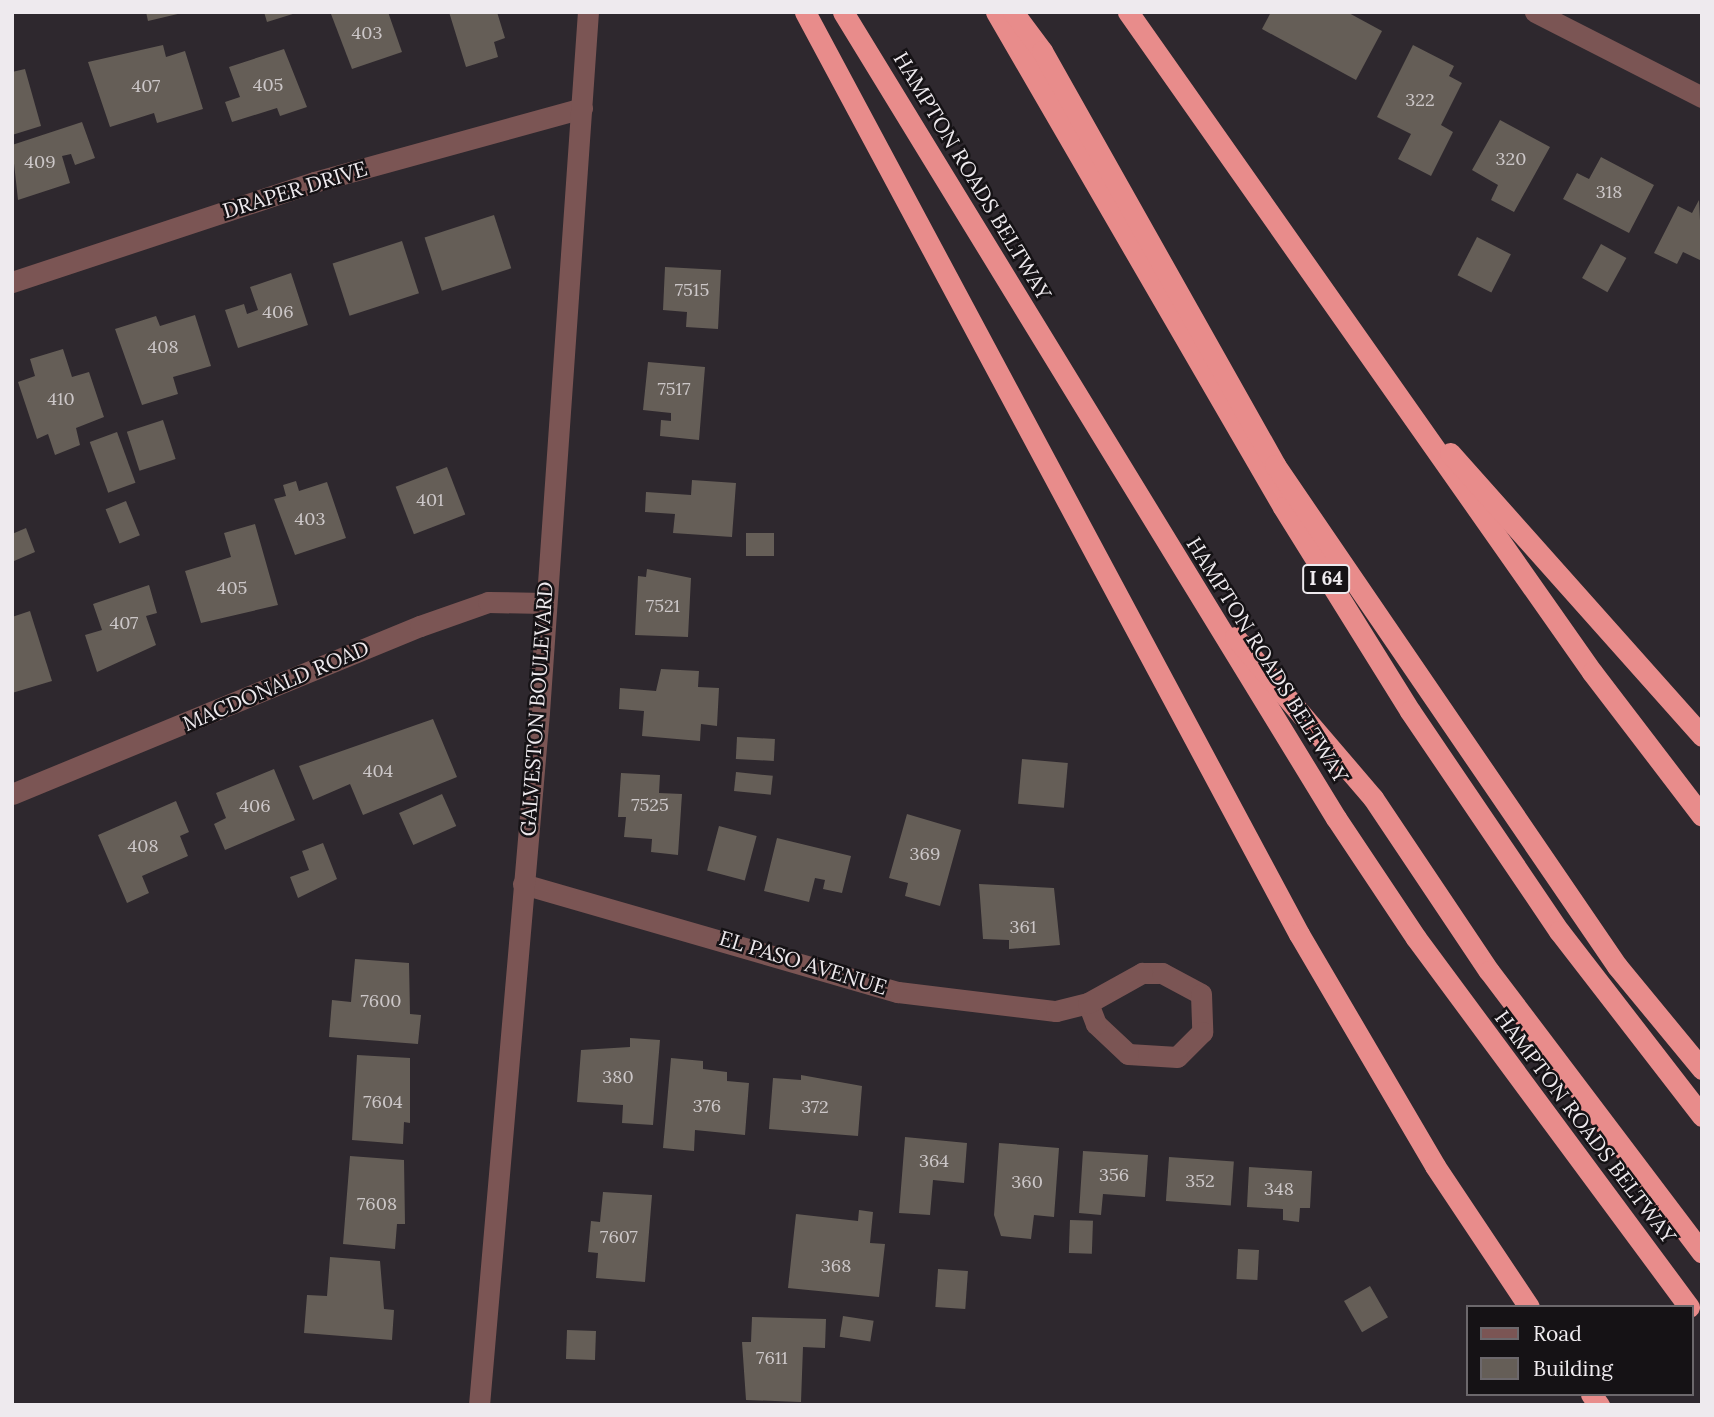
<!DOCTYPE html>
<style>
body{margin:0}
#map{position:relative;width:1714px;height:1417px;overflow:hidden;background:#2e282e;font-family:Lora,serif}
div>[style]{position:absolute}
.building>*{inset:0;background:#655e57;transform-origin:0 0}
.street>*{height:21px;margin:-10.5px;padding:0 10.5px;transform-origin:10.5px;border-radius:10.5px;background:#7b5554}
.highway>*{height:21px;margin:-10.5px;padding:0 10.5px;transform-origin:10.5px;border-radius:10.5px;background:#e88c8b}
span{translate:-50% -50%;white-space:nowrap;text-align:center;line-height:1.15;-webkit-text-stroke:5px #151215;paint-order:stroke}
.number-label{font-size:18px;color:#ccc7c8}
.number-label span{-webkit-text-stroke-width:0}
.shield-label span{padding:2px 5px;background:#151215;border:2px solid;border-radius:5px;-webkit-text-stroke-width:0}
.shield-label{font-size:19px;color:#eeeaee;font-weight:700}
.street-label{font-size:21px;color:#eeeaee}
.frame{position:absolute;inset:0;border:14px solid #eeeaee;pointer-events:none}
.legend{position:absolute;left:1466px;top:1305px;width:228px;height:91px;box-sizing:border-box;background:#151215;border:2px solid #6c686c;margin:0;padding:9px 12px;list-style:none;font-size:21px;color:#eeeaee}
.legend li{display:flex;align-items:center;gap:14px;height:35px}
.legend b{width:35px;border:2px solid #6c686c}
</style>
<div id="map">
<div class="building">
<i style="clip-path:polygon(146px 12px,182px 12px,182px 13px,148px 21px)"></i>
<i style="clip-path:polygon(264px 12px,296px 12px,296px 13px,267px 22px)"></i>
<i style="clip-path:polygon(388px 12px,402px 52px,352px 69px,331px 14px)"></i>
<i style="clip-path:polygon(449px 12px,497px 12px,505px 38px,494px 42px,498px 57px,466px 67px)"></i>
<i style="clip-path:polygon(1271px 12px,1347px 12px,1382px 31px,1356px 80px,1262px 29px)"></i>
<i style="clip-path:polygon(163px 45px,166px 57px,185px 51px,203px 109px,157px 123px,154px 113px,110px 127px,88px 62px)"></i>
<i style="clip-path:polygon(1413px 45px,1454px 66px,1449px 76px,1462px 83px,1441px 125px,1453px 132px,1431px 176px,1398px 159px,1411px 134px,1377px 117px)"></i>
<i style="clip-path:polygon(284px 49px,307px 107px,280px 116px,277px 108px,232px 122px,225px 102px,240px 97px,229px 67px)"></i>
<i style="clip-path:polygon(25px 69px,41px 126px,12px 135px,12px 72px)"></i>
<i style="clip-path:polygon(1500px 120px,1550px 147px,1514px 212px,1491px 200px,1498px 185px,1472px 170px)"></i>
<i style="clip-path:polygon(82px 122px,95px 158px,75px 165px,71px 154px,62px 156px,70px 183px,18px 200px,12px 145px)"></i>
<i style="clip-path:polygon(1601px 157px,1654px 185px,1629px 233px,1563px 199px,1577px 173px,1589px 179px)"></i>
<i style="clip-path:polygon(1699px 200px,1702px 261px,1683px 252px,1677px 264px,1654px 253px,1678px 206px,1692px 213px)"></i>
<i style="left:494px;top:215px;width:56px;height:73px;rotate:72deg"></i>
<i style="left:1477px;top:237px;width:38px;height:43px;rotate:27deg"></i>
<i style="left:402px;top:241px;width:55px;height:73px;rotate:72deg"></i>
<i style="left:1601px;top:244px;width:29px;height:39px;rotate:29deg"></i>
<i style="clip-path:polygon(665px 267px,721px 270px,718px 329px,686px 327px,687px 312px,663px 310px)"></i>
<i style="clip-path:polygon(291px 273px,308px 325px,238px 348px,225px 310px,244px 304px,247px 314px,258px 310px,250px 287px)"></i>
<i style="clip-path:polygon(195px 315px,211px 366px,173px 377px,178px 394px,142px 405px,115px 329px,156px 316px,160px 326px)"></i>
<i style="clip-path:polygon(63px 349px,72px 377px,89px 372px,104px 417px,76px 428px,80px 445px,55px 455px,48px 434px,37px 439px,18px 382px,35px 376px,30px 359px)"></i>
<i style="clip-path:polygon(648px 362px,705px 367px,699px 440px,660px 436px,661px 420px,671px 421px,671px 413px,643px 410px)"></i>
<i style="left:163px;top:420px;width:41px;height:38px;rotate:72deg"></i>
<i style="left:117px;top:432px;width:54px;height:29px;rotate:70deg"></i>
<i style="left:447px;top:467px;width:51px;height:55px;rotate:69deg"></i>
<i style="clip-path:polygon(692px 480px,736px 483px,732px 537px,673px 533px,675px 514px,645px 512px,646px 492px,691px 495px)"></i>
<i style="clip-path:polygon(296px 481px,299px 491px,327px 482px,346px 538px,295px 555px,274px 499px,286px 496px,283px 485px)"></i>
<i style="left:126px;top:501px;width:37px;height:22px;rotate:68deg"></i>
<i style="clip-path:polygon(255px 524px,278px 605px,201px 623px,185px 571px,231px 557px,224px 533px)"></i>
<i style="clip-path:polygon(26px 528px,35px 552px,14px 561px,12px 534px)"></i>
<i style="left:746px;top:533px;width:28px;height:23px"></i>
<i style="clip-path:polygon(647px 569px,691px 578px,688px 637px,635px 635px,638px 576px,646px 577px)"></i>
<i style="clip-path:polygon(149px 585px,157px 613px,146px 616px,156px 645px,97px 672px,85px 635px,102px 630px,93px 604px)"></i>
<i style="clip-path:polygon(30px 611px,52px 681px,12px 693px,12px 617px)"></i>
<i style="clip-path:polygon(661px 669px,699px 671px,698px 687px,719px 688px,717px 726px,701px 724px,700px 741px,642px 736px,644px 711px,619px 709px,620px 688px,656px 691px)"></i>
<i style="clip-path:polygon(433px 719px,457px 777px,363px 815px,350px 784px,313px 800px,299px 766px)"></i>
<i style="left:737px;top:737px;width:38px;height:22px;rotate:3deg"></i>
<i style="left:1022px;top:759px;width:46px;height:45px;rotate:5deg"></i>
<i style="clip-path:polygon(274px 769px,295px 820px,225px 850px,214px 824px,226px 818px,216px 793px)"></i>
<i style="left:736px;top:772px;width:37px;height:19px;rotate:6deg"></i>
<i style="clip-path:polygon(621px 773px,660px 775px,659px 793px,682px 794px,678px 855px,651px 852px,652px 839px,624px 837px,626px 817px,618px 817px)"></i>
<i style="left:442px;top:794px;width:35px;height:47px;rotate:66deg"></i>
<i style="clip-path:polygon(176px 801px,189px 832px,180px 836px,188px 856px,142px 876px,149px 893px,127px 903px,98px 835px)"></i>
<i style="clip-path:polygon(907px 814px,961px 830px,940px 906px,905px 896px,908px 883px,889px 878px)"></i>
<i style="left:719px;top:826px;width:39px;height:46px;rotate:15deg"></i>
<i style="clip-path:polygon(777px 838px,851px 856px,842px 893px,823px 889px,825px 880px,815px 878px,809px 902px,764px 891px)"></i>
<i style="clip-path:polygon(323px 843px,337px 879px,298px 898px,290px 877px,309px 870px,302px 851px)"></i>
<i style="clip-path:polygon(979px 884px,1054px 888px,1060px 945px,1009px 949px,1009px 940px,983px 939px)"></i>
<i style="clip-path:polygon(355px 959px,409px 963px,410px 1014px,421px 1015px,418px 1044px,329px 1037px,332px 1000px,351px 1002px)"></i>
<i style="clip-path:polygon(630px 1038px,660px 1040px,653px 1125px,622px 1123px,623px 1105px,577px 1102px,581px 1050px,630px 1047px)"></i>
<i style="clip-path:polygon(357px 1055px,410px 1058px,410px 1123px,404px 1122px,403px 1144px,352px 1140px)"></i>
<i style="clip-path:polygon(671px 1058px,703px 1061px,703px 1069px,727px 1072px,727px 1081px,749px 1083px,745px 1135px,695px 1130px,694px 1151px,663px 1148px)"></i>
<i style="clip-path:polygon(801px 1075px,862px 1086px,858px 1136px,769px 1129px,773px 1078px,801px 1080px)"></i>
<i style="clip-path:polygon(905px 1137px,967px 1143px,964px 1183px,933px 1180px,930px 1215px,899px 1213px)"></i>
<i style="clip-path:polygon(999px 1143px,1059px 1148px,1054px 1217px,1034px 1215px,1031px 1239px,1001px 1236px,994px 1215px)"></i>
<i style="clip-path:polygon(1083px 1151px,1148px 1155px,1145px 1197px,1103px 1194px,1101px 1215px,1079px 1213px)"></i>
<i style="clip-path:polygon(350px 1156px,404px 1160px,405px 1224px,397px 1224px,395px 1249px,343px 1244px)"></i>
<i style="left:1169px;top:1157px;width:65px;height:44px;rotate:4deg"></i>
<i style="clip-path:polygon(1249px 1167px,1312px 1171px,1310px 1208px,1300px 1208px,1299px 1222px,1283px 1220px,1283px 1209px,1247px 1207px)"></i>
<i style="clip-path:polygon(603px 1192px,652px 1195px,645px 1282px,596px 1278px,598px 1253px,588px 1252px,591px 1221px,600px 1222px)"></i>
<i style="clip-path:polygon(859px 1210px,873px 1212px,870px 1243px,885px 1244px,879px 1297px,788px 1288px,796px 1214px,858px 1221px)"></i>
<i style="left:1070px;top:1220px;width:23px;height:33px;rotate:2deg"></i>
<i style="left:1238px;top:1249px;width:21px;height:30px;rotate:3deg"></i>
<i style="clip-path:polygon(330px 1257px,380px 1261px,384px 1309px,394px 1310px,392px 1340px,304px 1333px,307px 1295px,327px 1296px)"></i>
<i style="left:938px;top:1269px;width:30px;height:38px;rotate:4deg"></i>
<i style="left:1370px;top:1286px;width:36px;height:30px;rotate:60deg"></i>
<i style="left:843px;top:1316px;width:31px;height:21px;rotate:9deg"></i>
<i style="clip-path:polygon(752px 1317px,826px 1319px,825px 1348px,803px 1347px,801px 1402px,746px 1400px,742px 1342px,751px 1342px)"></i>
<i style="left:567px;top:1330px;width:29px;height:29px;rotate:2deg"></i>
</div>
<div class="street">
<i style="left:1535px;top:12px;width:187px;rotate:27deg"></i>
<i style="left:12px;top:282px;width:318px;rotate:-18.3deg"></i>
<i style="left:314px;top:182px;width:278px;rotate:-15.4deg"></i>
<i style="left:12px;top:794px;width:441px;rotate:-22.4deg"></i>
<i style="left:420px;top:626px;width:72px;rotate:-19.4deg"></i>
<i style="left:488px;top:602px;width:57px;rotate:1deg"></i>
<i style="left:523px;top:884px;width:390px;rotate:16.1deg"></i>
<i style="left:898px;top:992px;width:159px;rotate:6.9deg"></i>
<i style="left:1056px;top:1011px;width:33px;rotate:-14deg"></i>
<i style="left:1142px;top:973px;width:20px"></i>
<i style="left:1162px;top:973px;width:44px;rotate:28.3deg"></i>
<i style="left:1201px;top:994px;width:38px;rotate:88deg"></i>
<i style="left:1202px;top:1032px;width:35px;rotate:135deg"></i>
<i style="left:1177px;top:1057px;width:49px;rotate:-176.5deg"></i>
<i style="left:1128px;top:1054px;width:44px;rotate:-136.8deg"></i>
<i style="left:1096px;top:1024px;width:22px;rotate:-111deg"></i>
<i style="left:1088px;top:1003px;width:62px;rotate:-29.1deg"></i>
<i style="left:479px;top:1405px;width:696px;rotate:-85.05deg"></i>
<i style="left:539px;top:712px;width:702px;rotate:-86deg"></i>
</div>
<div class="highway">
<i style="left:805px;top:12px;width:1046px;rotate:61.82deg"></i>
<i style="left:1299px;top:934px;width:269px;rotate:59.6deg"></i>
<i style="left:1435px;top:1166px;width:169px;rotate:56.3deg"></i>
<i style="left:843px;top:12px;width:945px;rotate:58.55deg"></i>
<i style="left:1336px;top:818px;width:144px;rotate:56.3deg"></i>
<i style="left:1416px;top:938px;width:459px;rotate:53.5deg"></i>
<i style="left:996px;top:12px;width:572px;rotate:59.89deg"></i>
<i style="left:1283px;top:507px;width:240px;rotate:58.1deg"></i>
<i style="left:1410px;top:711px;width:266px;rotate:55.9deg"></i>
<i style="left:1559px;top:931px;width:234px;rotate:52.3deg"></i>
<i style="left:1013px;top:12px;width:49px;rotate:53.4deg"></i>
<i style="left:1042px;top:51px;width:475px;rotate:60.6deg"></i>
<i style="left:1275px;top:465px;width:607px;rotate:55.68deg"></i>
<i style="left:1617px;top:966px;width:134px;rotate:50.5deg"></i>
<i style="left:1128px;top:12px;width:807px;rotate:54.89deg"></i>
<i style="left:1592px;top:672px;width:181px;rotate:52.6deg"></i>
<i style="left:1450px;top:453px;width:379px;rotate:48.3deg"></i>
<i style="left:1235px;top:637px;width:212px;rotate:49.4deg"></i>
<i style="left:1373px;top:798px;width:208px;rotate:56.2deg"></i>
<i style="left:1489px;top:971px;width:353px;rotate:52.9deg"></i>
<i style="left:1591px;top:1394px;width:14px;rotate:54deg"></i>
</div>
<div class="number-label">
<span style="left:367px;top:33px">403</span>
<span style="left:268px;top:85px">405</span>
<span style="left:146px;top:86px">407</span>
<span style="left:1420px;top:100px">322</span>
<span style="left:1511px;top:159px">320</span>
<span style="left:40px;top:162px">409</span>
<span style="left:1609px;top:192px">318</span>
<span style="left:692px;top:290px">7515</span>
<span style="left:278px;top:312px">406</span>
<span style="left:163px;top:347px">408</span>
<span style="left:674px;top:389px">7517</span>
<span style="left:61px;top:399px">410</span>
<span style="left:430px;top:500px">401</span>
<span style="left:310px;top:519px">403</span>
<span style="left:232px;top:588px">405</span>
<span style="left:663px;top:606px">7521</span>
<span style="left:124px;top:623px">407</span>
<span style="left:378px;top:771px">404</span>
<span style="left:650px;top:805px">7525</span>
<span style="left:255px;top:806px">406</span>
<span style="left:143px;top:846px">408</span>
<span style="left:925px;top:854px">369</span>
<span style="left:1023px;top:927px">361</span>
<span style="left:381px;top:1001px">7600</span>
<span style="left:618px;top:1077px">380</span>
<span style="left:383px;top:1102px">7604</span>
<span style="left:707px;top:1106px">376</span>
<span style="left:815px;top:1107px">372</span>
<span style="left:934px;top:1161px">364</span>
<span style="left:1114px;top:1175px">356</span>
<span style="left:1200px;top:1181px">352</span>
<span style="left:1027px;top:1182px">360</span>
<span style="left:1279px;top:1189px">348</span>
<span style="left:377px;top:1204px">7608</span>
<span style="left:619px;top:1237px">7607</span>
<span style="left:836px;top:1266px">368</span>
<span style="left:772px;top:1358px">7611</span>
</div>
<div class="shield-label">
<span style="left:1326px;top:579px">I 64</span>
</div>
<div class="street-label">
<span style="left:972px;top:176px;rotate:59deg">HAMPTON ROADS BELTWAY</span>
<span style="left:295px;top:190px;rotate:-17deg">DRAPER DRIVE</span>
<span style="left:1267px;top:660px;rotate:58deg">HAMPTON ROADS BELTWAY</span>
<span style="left:276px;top:686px;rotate:-23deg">MACDONALD ROAD</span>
<span style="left:537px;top:709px;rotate:-86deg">GALVESTON BOULEVARD</span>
<span style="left:803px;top:963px;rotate:17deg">EL PASO AVENUE</span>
<span style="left:1585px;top:1127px;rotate:53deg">HAMPTON ROADS BELTWAY</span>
</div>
<div class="frame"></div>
<ul class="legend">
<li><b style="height:9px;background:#7b5554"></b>Road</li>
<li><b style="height:19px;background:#655e57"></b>Building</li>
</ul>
</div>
